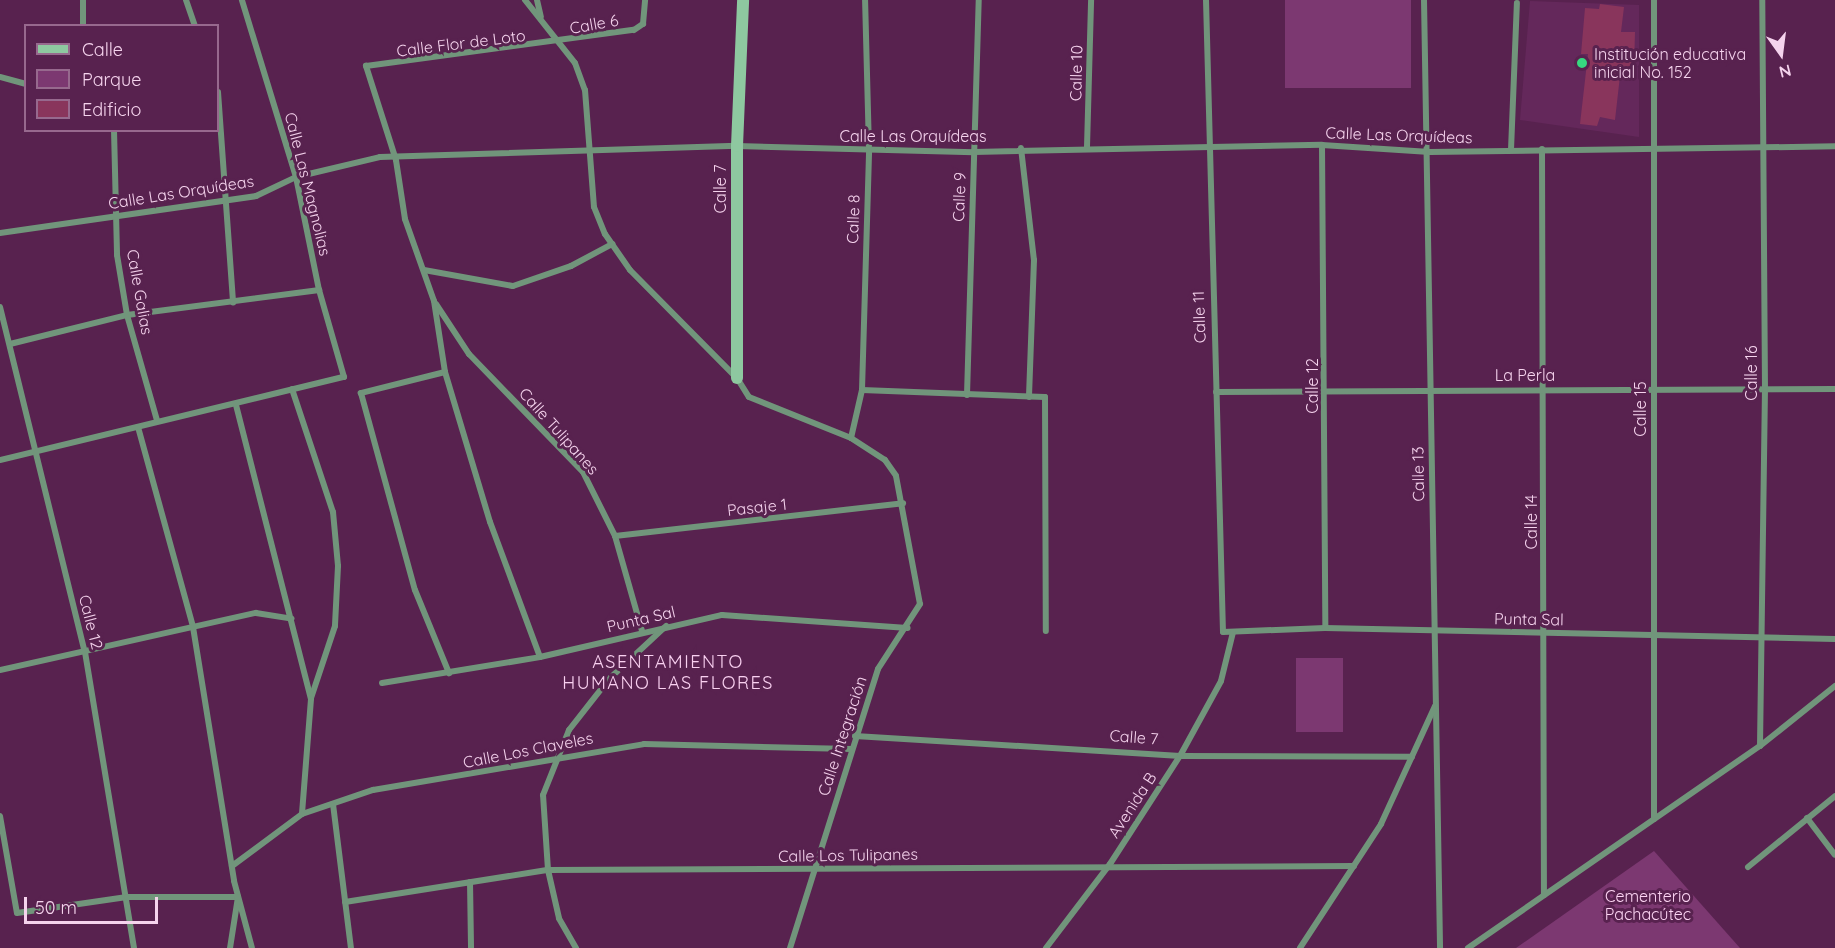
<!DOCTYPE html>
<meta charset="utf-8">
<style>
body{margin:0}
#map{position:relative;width:1835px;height:948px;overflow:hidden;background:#58224f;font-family:Quicksand,sans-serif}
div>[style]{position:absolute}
.built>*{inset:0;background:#64285b}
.green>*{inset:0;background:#7c3871;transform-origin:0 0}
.building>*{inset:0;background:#89355c}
.street>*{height:6px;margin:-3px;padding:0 3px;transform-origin:3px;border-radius:3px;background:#71957b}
.secondary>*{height:12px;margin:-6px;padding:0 6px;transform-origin:6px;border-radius:6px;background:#8ec8a0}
.dots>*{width:16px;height:16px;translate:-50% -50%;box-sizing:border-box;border:3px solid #58224f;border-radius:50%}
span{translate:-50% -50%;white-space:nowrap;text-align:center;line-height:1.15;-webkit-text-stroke:6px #58224f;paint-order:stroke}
.street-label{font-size:16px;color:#f5d3ed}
.poi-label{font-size:16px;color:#f5d3ed}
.left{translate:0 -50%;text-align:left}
.park-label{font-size:16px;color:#fcd4f3}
.neighbourhood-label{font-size:18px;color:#f9d0f0;letter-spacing:1.5px}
.legend{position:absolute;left:24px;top:24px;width:195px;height:108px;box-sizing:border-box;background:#58224f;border:2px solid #97698e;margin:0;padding:8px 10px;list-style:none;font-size:18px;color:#f5d3ed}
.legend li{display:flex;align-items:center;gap:12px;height:30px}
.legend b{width:30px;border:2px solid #97698e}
.north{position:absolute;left:1751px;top:24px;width:60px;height:60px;-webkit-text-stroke:4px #58224f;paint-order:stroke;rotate:166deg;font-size:16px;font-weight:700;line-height:24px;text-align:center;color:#f5d3ed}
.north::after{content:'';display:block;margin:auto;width:21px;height:27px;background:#f5d3ed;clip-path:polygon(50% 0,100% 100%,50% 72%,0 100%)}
.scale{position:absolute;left:24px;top:897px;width:134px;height:27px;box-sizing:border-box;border:3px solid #f5d3ed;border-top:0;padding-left:8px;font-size:18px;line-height:21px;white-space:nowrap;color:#f5d3ed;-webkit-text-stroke:4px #58224f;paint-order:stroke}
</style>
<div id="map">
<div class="built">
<i style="clip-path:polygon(1530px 1px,1639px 5px,1639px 137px,1520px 120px)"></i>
</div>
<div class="green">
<i style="left:1285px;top:0;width:126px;height:88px"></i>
<i style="left:1296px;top:658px;width:47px;height:74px"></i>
<i style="clip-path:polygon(1654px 851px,1740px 948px,1516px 948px)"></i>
</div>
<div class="building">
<i style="clip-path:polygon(1600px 4px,1624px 7px,1621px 32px,1635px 32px,1634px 68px,1621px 67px,1615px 120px,1600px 117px,1597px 126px,1580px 124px,1588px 54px,1581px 54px,1585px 8px,1599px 9px)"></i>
</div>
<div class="street">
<i style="left:83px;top:0;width:26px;rotate:90deg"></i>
<i style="left:186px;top:0;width:28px;rotate:71deg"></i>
<i style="left:525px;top:0;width:80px;rotate:51.6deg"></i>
<i style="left:575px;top:63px;width:29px;rotate:70deg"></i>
<i style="left:585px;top:90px;width:117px;rotate:85.6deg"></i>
<i style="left:594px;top:207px;width:29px;rotate:68deg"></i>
<i style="left:605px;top:234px;width:44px;rotate:55.2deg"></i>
<i style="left:630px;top:270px;width:152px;rotate:45.3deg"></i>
<i style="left:737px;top:378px;width:22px;rotate:58deg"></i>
<i style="left:749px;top:397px;width:110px;rotate:21.9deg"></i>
<i style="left:851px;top:438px;width:40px;rotate:32.9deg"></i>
<i style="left:885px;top:460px;width:19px;rotate:55deg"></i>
<i style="left:896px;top:476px;width:130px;rotate:79.4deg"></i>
<i style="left:920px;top:604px;width:77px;rotate:122.9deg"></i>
<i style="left:878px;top:669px;width:293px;rotate:107.5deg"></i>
<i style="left:537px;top:0;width:17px;rotate:77deg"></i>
<i style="left:1206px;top:0;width:632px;rotate:88.46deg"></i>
<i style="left:1223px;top:632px;width:102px;rotate:-2.2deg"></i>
<i style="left:1325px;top:628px;width:510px;rotate:1.24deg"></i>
<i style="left:1424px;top:0;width:948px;rotate:89.03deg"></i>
<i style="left:0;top:77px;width:27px;rotate:15deg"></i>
<i style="left:218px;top:92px;width:211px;rotate:85.9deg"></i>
<i style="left:114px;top:130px;width:125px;rotate:88.6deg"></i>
<i style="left:117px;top:255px;width:61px;rotate:80.5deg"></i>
<i style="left:127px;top:315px;width:109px;rotate:74.1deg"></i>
<i style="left:1322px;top:145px;width:483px;rotate:89.6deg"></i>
<i style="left:1087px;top:147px;width:147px;rotate:-88.4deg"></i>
<i style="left:1021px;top:148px;width:113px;rotate:83.4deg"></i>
<i style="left:1034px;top:260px;width:137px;rotate:92.1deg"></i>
<i style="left:1542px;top:149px;width:746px;rotate:89.85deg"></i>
<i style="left:1511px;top:150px;width:147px;rotate:-87.7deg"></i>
<i style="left:0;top:233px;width:259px;rotate:-8.2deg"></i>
<i style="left:256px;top:196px;width:44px;rotate:-25.4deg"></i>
<i style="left:296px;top:177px;width:86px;rotate:-13.4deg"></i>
<i style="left:380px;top:157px;width:357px;rotate:-1.8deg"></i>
<i style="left:737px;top:146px;width:237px;rotate:1.5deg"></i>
<i style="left:974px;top:152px;width:348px;rotate:-1.2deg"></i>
<i style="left:1322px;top:145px;width:108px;rotate:3.7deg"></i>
<i style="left:1430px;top:152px;width:405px;rotate:-0.8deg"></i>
<i style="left:424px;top:270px;width:90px;rotate:10.2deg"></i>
<i style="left:513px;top:286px;width:61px;rotate:-19deg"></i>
<i style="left:571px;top:266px;width:47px;rotate:-28.2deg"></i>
<i style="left:436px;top:304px;width:60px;rotate:56.6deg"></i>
<i style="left:469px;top:354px;width:164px;rotate:46deg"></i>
<i style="left:583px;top:472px;width:72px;rotate:63.4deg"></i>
<i style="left:615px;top:536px;width:99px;rotate:74.1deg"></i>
<i style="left:0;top:307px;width:355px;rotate:76.2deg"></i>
<i style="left:85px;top:652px;width:300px;rotate:80.6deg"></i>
<i style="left:10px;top:344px;width:121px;rotate:-13.9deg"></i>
<i style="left:127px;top:315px;width:194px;rotate:-7.4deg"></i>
<i style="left:445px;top:372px;width:87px;rotate:166deg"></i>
<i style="left:361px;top:393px;width:204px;rotate:74.7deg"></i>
<i style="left:415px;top:590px;width:90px;rotate:67.7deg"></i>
<i style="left:292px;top:389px;width:130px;rotate:71.6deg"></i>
<i style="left:333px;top:512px;width:54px;rotate:84.7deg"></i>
<i style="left:338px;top:566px;width:60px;rotate:92.9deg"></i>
<i style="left:335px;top:626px;width:76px;rotate:108.4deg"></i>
<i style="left:862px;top:390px;width:183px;rotate:2.2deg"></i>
<i style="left:1045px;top:397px;width:234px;rotate:89.8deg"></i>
<i style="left:1216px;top:392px;width:619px;rotate:-0.28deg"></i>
<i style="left:967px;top:395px;width:395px;rotate:-88.3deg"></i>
<i style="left:236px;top:405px;width:303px;rotate:75.7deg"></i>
<i style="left:311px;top:699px;width:115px;rotate:94.5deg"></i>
<i style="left:138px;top:427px;width:207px;rotate:74.6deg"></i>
<i style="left:193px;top:627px;width:257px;rotate:80.8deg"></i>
<i style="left:234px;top:881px;width:69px;rotate:75deg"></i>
<i style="left:851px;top:438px;width:49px;rotate:-77.1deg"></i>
<i style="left:862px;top:390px;width:240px;rotate:-88.3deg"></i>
<i style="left:869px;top:150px;width:150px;rotate:-91.5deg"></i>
<i style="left:0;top:460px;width:354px;rotate:-13.6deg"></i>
<i style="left:344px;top:377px;width:91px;rotate:-106deg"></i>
<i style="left:319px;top:290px;width:115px;rotate:-101.5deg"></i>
<i style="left:296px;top:177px;width:185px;rotate:-107deg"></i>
<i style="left:615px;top:536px;width:290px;rotate:-6.5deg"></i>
<i style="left:540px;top:657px;width:144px;rotate:-110.3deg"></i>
<i style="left:490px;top:522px;width:157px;rotate:-106.7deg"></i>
<i style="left:445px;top:372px;width:72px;rotate:-98.8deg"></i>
<i style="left:434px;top:301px;width:87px;rotate:-109.5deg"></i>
<i style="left:405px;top:219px;width:60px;rotate:-98.7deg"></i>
<i style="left:396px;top:160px;width:99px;rotate:-107.7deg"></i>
<i style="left:366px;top:66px;width:270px;rotate:-7.7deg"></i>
<i style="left:634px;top:30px;width:11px;rotate:-34deg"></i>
<i style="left:643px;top:24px;width:24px;rotate:-85deg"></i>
<i style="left:0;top:670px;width:262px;rotate:-12.6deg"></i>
<i style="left:256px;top:613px;width:36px;rotate:9deg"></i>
<i style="left:382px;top:683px;width:160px;rotate:-9.3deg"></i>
<i style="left:540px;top:657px;width:187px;rotate:-13deg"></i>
<i style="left:722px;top:615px;width:186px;rotate:4deg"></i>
<i style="left:855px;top:736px;width:326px;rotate:3.5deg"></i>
<i style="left:1180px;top:756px;width:232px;rotate:0.2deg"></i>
<i style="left:1760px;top:746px;width:356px;rotate:-89.2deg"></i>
<i style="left:1765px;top:390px;width:390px;rotate:-90.4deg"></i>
<i style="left:333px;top:804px;width:145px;rotate:82.9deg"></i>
<i style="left:0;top:816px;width:98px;rotate:80.1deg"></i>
<i style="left:17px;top:913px;width:111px;rotate:-8.3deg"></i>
<i style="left:127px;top:897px;width:111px"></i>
<i style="left:238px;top:897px;width:52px;rotate:98.9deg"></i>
<i style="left:1807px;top:818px;width:46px;rotate:52.9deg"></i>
<i style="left:1654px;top:819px;width:819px;rotate:-90deg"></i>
<i style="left:232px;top:866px;width:87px;rotate:-36.6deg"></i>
<i style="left:302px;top:814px;width:75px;rotate:-18.7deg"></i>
<i style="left:373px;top:790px;width:275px;rotate:-9.6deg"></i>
<i style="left:644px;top:744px;width:207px;rotate:1.4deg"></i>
<i style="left:1748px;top:867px;width:112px;rotate:-39.2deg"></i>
<i style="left:470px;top:882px;width:66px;rotate:89.1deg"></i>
<i style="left:345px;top:902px;width:206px;rotate:-9deg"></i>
<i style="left:548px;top:870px;width:806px;rotate:-0.28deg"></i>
<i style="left:576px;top:948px;width:34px;rotate:-120deg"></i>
<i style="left:559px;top:918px;width:49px;rotate:-102.9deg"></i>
<i style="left:548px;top:870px;width:75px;rotate:-93.8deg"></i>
<i style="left:543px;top:795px;width:70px;rotate:-68.2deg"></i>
<i style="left:569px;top:730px;width:65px;rotate:-51.9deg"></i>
<i style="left:609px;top:679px;width:78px;rotate:-42.9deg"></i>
<i style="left:1046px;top:948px;width:106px;rotate:-52.7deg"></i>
<i style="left:1110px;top:864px;width:129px;rotate:-57.1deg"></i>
<i style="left:1180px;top:756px;width:85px;rotate:-61.3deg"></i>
<i style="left:1221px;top:681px;width:50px;rotate:-76.2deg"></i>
<i style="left:1300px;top:948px;width:148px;rotate:-56.8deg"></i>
<i style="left:1381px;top:824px;width:130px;rotate:-65.4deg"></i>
<i style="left:1468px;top:948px;width:355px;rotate:-34.7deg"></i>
<i style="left:1760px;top:746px;width:96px;rotate:-38.7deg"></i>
</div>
<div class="secondary">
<i style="left:737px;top:378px;width:232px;rotate:-90deg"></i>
<i style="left:737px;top:146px;width:146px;rotate:-87.6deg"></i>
</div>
<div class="dots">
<i style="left:1582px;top:63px;background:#37d880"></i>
</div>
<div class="street-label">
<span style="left:594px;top:24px;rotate:-10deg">Calle 6</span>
<span style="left:461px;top:43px;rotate:-7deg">Calle Flor de Loto</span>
<span style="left:1076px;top:73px;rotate:-89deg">Calle 10</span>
<span style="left:1399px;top:135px;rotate:2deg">Calle Las Orquídeas</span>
<span style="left:913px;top:136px">Calle Las Orquídeas</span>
<span style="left:308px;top:184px;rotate:76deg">Calle Las Magnolias</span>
<span style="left:720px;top:189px;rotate:-90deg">Calle 7</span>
<span style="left:181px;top:192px;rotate:-9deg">Calle Las Orquídeas</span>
<span style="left:959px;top:197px;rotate:-88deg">Calle 9</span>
<span style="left:853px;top:219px;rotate:-88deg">Calle 8</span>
<span style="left:140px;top:292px;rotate:80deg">Calle Galias</span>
<span style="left:1199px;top:317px;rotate:-92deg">Calle 11</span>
<span style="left:1751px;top:373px;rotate:-90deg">Calle 16</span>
<span style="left:1525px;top:375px">La Perla</span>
<span style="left:1312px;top:386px;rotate:-90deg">Calle 12</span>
<span style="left:1640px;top:409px;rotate:-90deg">Calle 15</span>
<span style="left:559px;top:431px;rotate:48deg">Calle Tulipanes</span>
<span style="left:1418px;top:474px;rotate:-91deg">Calle 13</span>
<span style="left:757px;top:507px;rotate:-6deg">Pasaje 1</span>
<span style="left:1531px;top:522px;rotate:-90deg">Calle 14</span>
<span style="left:641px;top:619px;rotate:-13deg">Punta Sal</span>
<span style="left:1529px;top:619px;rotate:1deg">Punta Sal</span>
<span style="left:91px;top:622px;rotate:76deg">Calle 12</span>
<span style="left:842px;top:736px;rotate:-72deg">Calle Integración</span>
<span style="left:1134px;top:737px;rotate:4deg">Calle 7</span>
<span style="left:528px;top:750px;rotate:-11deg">Calle Los Claveles</span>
<span style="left:1132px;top:805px;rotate:-57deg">Avenida B</span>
<span style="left:848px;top:855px;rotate:-1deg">Calle Los Tulipanes</span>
</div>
<div class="poi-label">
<span class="left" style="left:1594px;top:63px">Institución educativa<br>inicial No. 152</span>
</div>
<div class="park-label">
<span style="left:1648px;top:905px">Cementerio<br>Pachacútec</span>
</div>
<div class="neighbourhood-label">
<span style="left:668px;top:673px">ASENTAMIENTO<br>HUMANO LAS FLORES</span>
</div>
<ul class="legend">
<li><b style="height:8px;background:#8ec8a0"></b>Calle</li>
<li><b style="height:16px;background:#7c3871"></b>Parque</li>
<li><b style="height:16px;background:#89355c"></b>Edificio</li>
</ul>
<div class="north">N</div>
<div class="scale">50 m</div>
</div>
